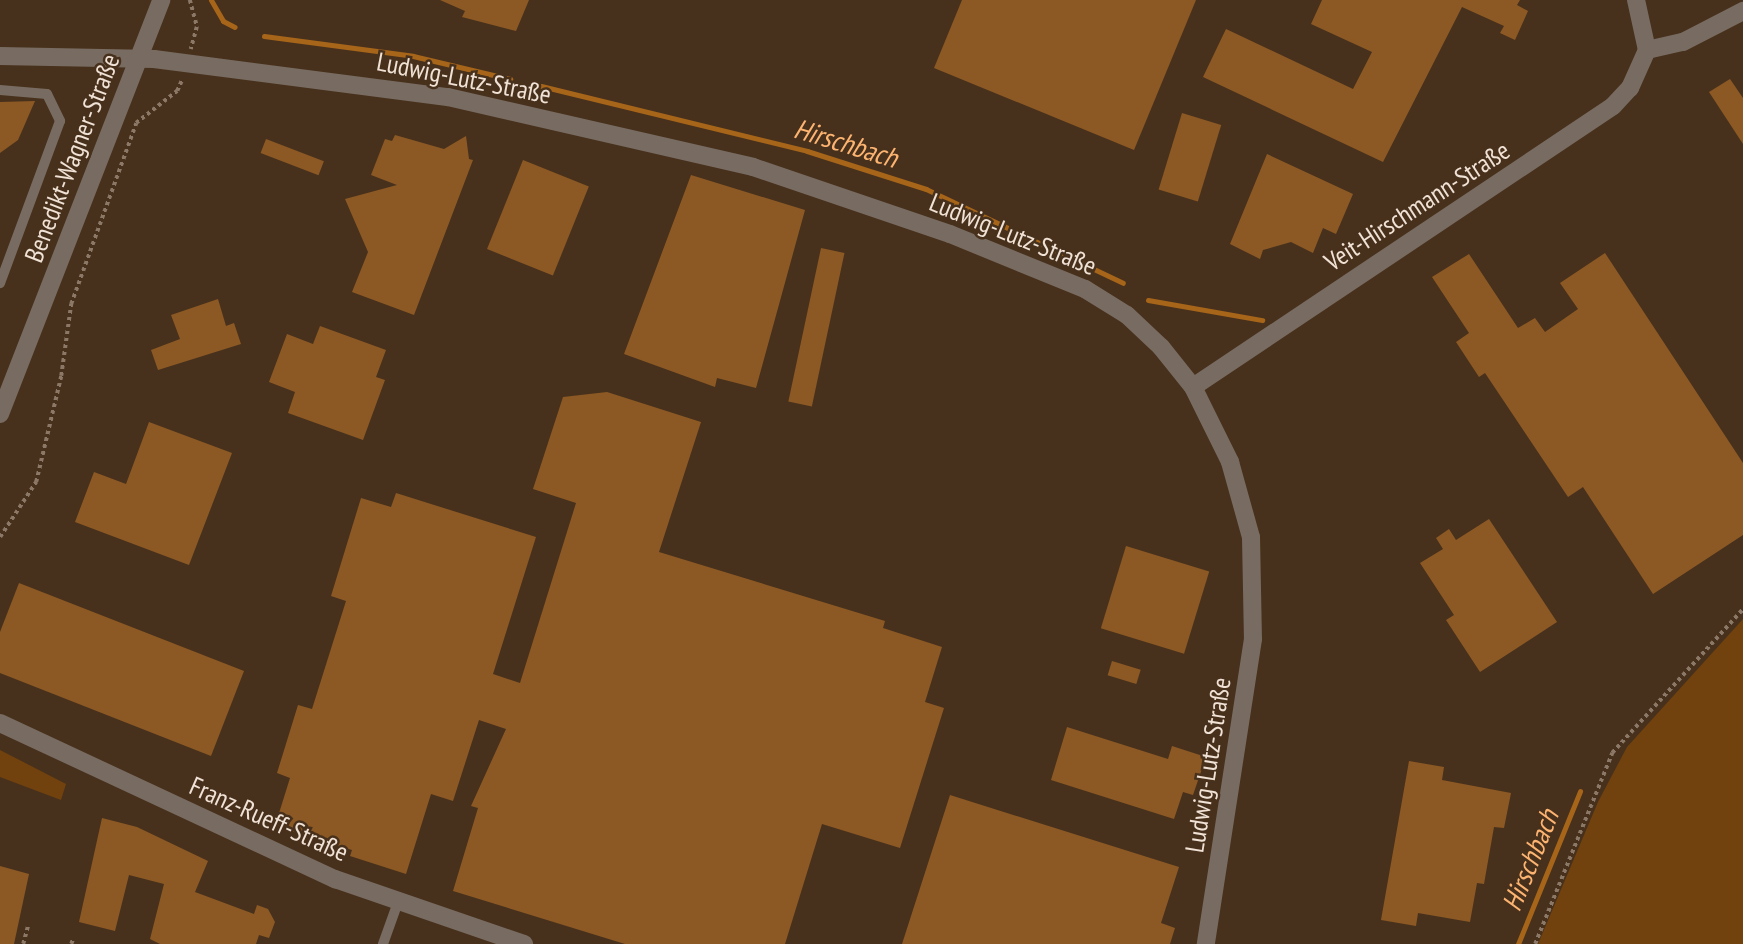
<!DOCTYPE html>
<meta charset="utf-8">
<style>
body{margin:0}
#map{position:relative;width:1743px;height:944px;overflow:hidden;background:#48311c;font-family:"PT Sans Narrow",sans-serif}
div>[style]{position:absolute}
.green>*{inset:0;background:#71420e}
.stream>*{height:5px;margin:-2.5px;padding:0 2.5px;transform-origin:2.5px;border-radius:2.5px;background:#a7651a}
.building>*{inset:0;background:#8c5924;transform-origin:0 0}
.path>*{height:3.5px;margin-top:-1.75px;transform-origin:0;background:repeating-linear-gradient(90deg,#8c7867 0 3.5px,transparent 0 7px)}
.service>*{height:10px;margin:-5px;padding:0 5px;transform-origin:5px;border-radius:5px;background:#786c62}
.minor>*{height:18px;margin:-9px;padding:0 9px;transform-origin:9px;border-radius:9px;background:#786c62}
span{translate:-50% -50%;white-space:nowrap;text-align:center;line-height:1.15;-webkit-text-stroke:5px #48311c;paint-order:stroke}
.street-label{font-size:26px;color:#f1e2d6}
.water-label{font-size:28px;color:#fdb471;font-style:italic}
</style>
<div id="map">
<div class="green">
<i style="clip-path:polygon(1743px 619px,1743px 944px,1538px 944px,1598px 802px,1627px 747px)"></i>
<i style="clip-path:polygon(0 750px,66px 784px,61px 800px,0 777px)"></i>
</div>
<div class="stream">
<i style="left:211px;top:0;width:24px;rotate:60deg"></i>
<i style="left:223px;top:21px;width:13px;rotate:27deg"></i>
<i style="left:264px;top:36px;width:150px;rotate:7.6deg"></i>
<i style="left:413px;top:56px;width:100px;rotate:13.3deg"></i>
<i style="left:541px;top:86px;width:274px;rotate:13.7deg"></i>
<i style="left:807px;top:151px;width:125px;rotate:17.7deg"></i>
<i style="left:926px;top:189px;width:218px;rotate:25.5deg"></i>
<i style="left:1148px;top:300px;width:116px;rotate:10deg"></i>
<i style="left:1518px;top:944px;width:165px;rotate:-67.9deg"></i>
</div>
<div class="building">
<i style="clip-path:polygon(440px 0,529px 0,516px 31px,462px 17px,465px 11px)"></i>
<i style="clip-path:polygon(962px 0,1196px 0,1134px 150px,934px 68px)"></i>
<i style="clip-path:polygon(1322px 0,1520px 0,1517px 5px,1528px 11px,1515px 40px,1500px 33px,1504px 26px,1462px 7px,1383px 162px,1203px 77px,1226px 29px,1353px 89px,1372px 52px,1311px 24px)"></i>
<i style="clip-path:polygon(1730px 79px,1743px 98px,1743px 144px,1709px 92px)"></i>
<i style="clip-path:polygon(35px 101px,18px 140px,0 153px,0 102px)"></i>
<i style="left:1182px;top:113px;width:41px;height:80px;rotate:17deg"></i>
<i style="clip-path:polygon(395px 135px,444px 149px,466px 136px,469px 159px,473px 160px,414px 315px,352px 292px,368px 252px,345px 199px,397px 185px,371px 175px,385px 139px,392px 141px)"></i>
<i style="left:266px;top:139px;width:62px;height:15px;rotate:21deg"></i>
<i style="clip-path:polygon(1267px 154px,1353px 194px,1336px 234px,1323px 228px,1313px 253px,1291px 242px,1263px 250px,1260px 259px,1230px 244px)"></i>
<i style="left:523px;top:160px;width:71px;height:96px;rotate:22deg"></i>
<i style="clip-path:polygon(691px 175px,805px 210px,756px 388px,717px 378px,715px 387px,624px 354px)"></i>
<i style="left:821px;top:248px;width:24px;height:157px;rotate:12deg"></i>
<i style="clip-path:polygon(1605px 253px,1743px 463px,1743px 535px,1653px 594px,1583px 487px,1568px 497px,1485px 373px,1479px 377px,1456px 342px,1469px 333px,1432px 277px,1469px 254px,1518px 328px,1535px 318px,1545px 332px,1578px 309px,1560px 283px)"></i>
<i style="clip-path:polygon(218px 299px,226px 326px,234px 323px,241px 344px,158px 370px,151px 350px,180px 339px,171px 315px)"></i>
<i style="clip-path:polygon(320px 326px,386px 350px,376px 377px,385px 380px,363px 440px,288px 413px,295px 392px,269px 382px,287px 334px,313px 344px)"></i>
<i style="clip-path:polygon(607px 392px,701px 422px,659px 552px,885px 621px,883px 628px,942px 647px,925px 702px,944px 708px,900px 848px,822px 824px,785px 944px,625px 944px,453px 891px,478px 808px,471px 806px,506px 729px,479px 720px,453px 801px,431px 794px,406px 874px,350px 856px,352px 850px,275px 826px,290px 778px,277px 773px,298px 705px,312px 709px,346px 601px,331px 596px,361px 498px,391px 507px,396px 493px,536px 537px,493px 674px,520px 683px,576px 503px,533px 489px,563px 397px)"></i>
<i style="clip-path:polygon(149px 422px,232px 453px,189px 565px,75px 522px,94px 472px,126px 484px)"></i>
<i style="clip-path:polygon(1489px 519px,1557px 622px,1480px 672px,1446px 620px,1454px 615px,1420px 563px,1443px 549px,1436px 538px,1449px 529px,1456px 540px)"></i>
<i style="left:1126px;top:546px;width:87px;height:86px;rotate:17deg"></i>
<i style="clip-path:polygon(19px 583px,244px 671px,211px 756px,0 673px,0 632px)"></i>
<i style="left:1112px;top:661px;width:30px;height:15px;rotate:17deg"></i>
<i style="clip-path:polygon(1067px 727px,1168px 759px,1172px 746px,1206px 757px,1193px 795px,1183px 792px,1174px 819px,1051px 780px)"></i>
<i style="clip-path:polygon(1409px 761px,1444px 767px,1442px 780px,1511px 793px,1504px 828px,1494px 827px,1484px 884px,1477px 883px,1470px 922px,1418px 913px,1416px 926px,1381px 920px)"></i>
<i style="clip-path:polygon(950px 795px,1179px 867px,1161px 923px,1175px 928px,1170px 944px,902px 944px)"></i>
<i style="clip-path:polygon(102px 818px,137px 827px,208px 861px,195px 892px,254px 914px,257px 905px,268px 909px,275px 922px,269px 938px,259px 935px,256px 944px,160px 944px,150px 939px,164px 884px,129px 875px,115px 931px,79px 922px)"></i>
<i style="clip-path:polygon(0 866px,29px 874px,14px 944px,0 944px)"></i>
</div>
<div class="path">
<i style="left:190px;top:0;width:28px;rotate:75deg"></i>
<i style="left:197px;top:27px;width:23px;rotate:105deg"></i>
<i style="left:0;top:537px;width:66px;rotate:-56.8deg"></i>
<i style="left:36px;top:482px;width:109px;rotate:-76.7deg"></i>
<i style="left:61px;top:376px;width:73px;rotate:-82.1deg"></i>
<i style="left:71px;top:304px;width:192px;rotate:-70.2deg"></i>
<i style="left:136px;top:123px;width:52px;rotate:-38deg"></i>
<i style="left:177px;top:91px;width:12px;rotate:-66deg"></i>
<i style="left:23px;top:944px;width:20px;rotate:-75deg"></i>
<i style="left:71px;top:944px;width:5px;rotate:-68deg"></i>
<i style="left:1535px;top:944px;width:206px;rotate:-68deg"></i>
<i style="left:1612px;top:753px;width:195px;rotate:-47.7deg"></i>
</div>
<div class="service">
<i style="left:0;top:90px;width:47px;rotate:4.9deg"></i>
<i style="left:47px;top:94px;width:30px;rotate:64deg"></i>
<i style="left:60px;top:121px;width:173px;rotate:110.3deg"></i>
<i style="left:383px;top:944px;width:45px;rotate:-70.3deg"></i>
</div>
<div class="minor">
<i style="left:1647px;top:50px;width:37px;rotate:-13deg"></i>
<i style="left:1683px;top:42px;width:68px;rotate:-27.3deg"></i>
<i style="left:0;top:56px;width:154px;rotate:1.1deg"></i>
<i style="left:154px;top:59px;width:296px;rotate:7.4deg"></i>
<i style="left:448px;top:97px;width:313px;rotate:12.9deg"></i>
<i style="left:753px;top:167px;width:208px;rotate:18.8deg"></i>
<i style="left:950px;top:234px;width:146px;rotate:22.2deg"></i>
<i style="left:1085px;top:289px;width:49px;rotate:31.8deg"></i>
<i style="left:1127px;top:315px;width:47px;rotate:43.3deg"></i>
<i style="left:1161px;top:347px;width:51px;rotate:51.3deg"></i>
<i style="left:1193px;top:387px;width:84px;rotate:63.7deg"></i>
<i style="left:1230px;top:462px;width:78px;rotate:74.4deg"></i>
<i style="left:1251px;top:537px;width:102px;rotate:88.9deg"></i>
<i style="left:1253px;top:639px;width:309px;rotate:98.8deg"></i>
<i style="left:1193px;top:387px;width:505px;rotate:-33.78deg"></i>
<i style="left:1613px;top:106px;width:25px;rotate:-47deg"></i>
<i style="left:1630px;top:88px;width:42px;rotate:-65.9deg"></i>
<i style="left:1647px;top:50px;width:51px;rotate:-102.4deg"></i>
<i style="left:0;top:414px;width:444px;rotate:-68.7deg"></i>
<i style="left:0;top:723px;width:370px;rotate:25deg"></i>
<i style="left:335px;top:879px;width:200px;rotate:19deg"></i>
</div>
<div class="street-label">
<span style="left:464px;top:78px;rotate:11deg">Ludwig-Lutz-Straße</span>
<span style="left:72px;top:158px;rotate:-69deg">Benedikt-Wagner-Straße</span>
<span style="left:1417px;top:206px;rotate:-33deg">Veit-Hirschmann-Straße</span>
<span style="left:1013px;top:234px;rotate:22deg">Ludwig-Lutz-Straße</span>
<span style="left:1208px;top:765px;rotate:-81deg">Ludwig-Lutz-Straße</span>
<span style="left:269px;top:819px;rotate:24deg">Franz-Rueff-Straße</span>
</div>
<div class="water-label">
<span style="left:846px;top:143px;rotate:17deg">Hirschbach</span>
<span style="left:1530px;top:860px;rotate:-68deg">Hirschbach</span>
</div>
</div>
